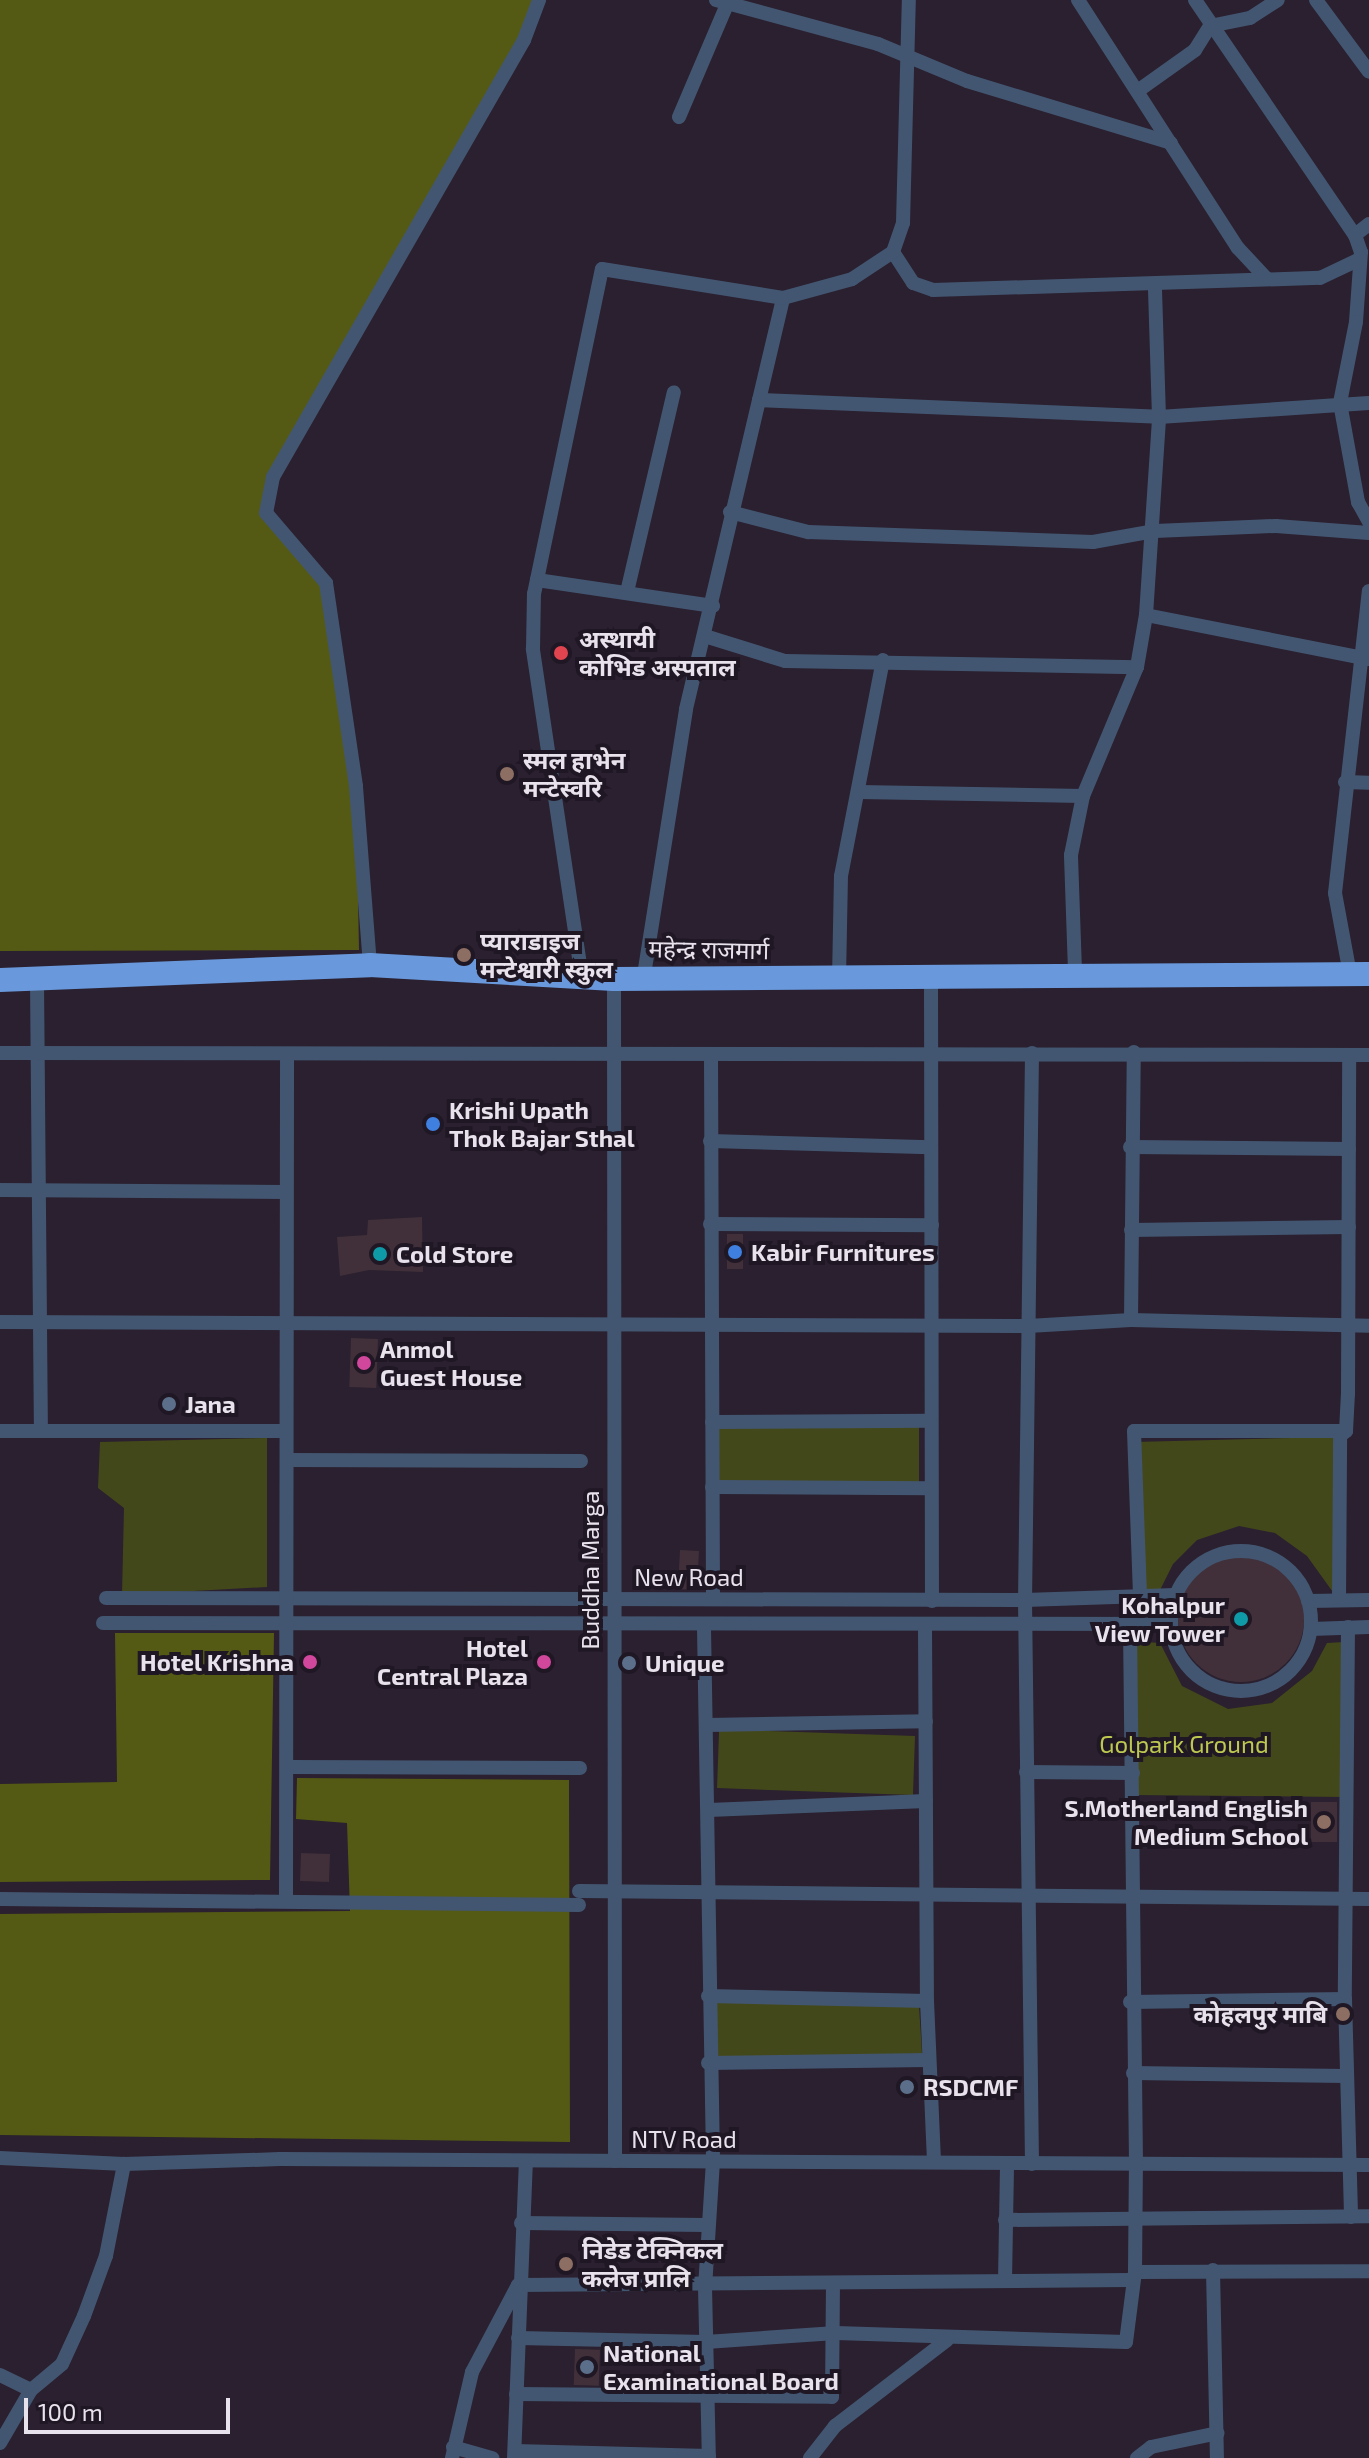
<!DOCTYPE html>
<meta charset="utf-8">
<style>
body{margin:0}
#map{position:relative;width:1369px;height:2458px;overflow:hidden;background:#2a202f;font-family:"Exo 2","Noto Sans Devanagari",sans-serif}
div>[style]{position:absolute}
.green>*{inset:0;background:#43481a;transform-origin:0 0}
.forest>*{inset:0;background:#545a14}
.building>*{inset:0;background:#41303a;transform-origin:0 0}
.round{border-radius:50%}
.street>*{height:14px;margin:-7px;padding:0 7px;transform-origin:7px;border-radius:7px;background:#435671}
.street>.ring{margin:-7px;padding:0;box-sizing:content-box;background:none;border:14px solid #435671;border-radius:50%}
.highway>*{height:24px;margin:-12px;padding:0 12px;transform-origin:12px;border-radius:12px;background:#6999dc}
.dots>*{width:22px;height:22px;translate:-50% -50%;box-sizing:border-box;border:4px solid #201725;border-radius:50%}
span{translate:-50% -50%;white-space:nowrap;text-align:center;line-height:1.15;-webkit-text-stroke:8px #201725;paint-order:stroke}
.poi-label{font-size:24px;color:#e8e2ec;font-weight:700}
.left{translate:0 -50%;text-align:left}
.right{translate:-100% -50%;text-align:right}
.street-label{font-size:24px;color:#e8e2ec}
.park-label{font-size:24px;color:#bdc851}
.scale{position:absolute;left:24px;top:2398px;width:206px;height:36px;box-sizing:border-box;border:4px solid #e8e2ec;border-top:0;padding-left:10px;font-size:24px;line-height:28px;white-space:nowrap;color:#e8e2ec;-webkit-text-stroke:6px #201725;paint-order:stroke}
</style>
<div id="map">
<div class="green">
<i style="left:715px;top:1425px;width:204px;height:57px"></i>
<i style="clip-path:polygon(1335px 1437px,1335px 1595px,1307px 1556px,1275px 1533px,1239px 1526px,1197px 1540px,1173px 1564px,1160px 1590px,1140px 1590px,1134px 1442px)"></i>
<i style="clip-path:polygon(267px 1438px,267px 1587px,122px 1595px,124px 1508px,98px 1488px,100px 1442px)"></i>
<i style="clip-path:polygon(1133px 1641px,1160px 1643px,1182px 1686px,1228px 1709px,1272px 1703px,1312px 1671px,1327px 1643px,1344px 1642px,1347px 1797px,1132px 1795px)"></i>
<i style="left:915px;top:1736px;width:59px;height:196px;rotate:92deg"></i>
<i style="clip-path:polygon(714px 2002px,919px 2006px,922px 2054px,712px 2057px)"></i>
</div>
<div class="forest">
<i style="clip-path:polygon(0 0,539px 0,273px 477px,267px 513px,326px 583px,356px 786px,359px 950px,0 951px)"></i>
<i style="clip-path:polygon(115px 1633px,274px 1633px,270px 1880px,0 1882px,0 1784px,117px 1782px)"></i>
<i style="clip-path:polygon(297px 1778px,569px 1780px,570px 2142px,0 2135px,0 1914px,350px 1911px,347px 1823px,296px 1819px)"></i>
</div>
<div class="building">
<i style="clip-path:polygon(422px 1217px,423px 1272px,369px 1270px,340px 1276px,337px 1237px,367px 1235px,368px 1220px)"></i>
<i style="left:727px;top:1234px;width:16px;height:35px"></i>
<i style="left:351px;top:1338px;width:27px;height:49px;rotate:2deg"></i>
<i style="left:680px;top:1550px;width:19px;height:39px;rotate:3deg"></i>
<i class="round" style="left:1178px;top:1556px;width:126px;height:126px"></i>
<i style="left:1311px;top:1802px;width:26px;height:40px"></i>
<i style="left:301px;top:1853px;width:29px;height:28px;rotate:2deg"></i>
<i style="left:575px;top:2349px;width:25px;height:36px;rotate:2deg"></i>
</div>
<div class="street">
<i style="left:716px;top:0;width:168px;rotate:15.2deg"></i>
<i style="left:878px;top:44px;width:96px;rotate:22.6deg"></i>
<i style="left:967px;top:81px;width:213px;rotate:16.9deg"></i>
<i style="left:1078px;top:0;width:295px;rotate:57.2deg"></i>
<i style="left:1238px;top:248px;width:41px;rotate:47deg"></i>
<i style="left:1195px;top:0;width:284px;rotate:55.8deg"></i>
<i style="left:1316px;top:0;width:89px;rotate:53.6deg"></i>
<i style="left:1139px;top:90px;width:69px;rotate:-35.5deg"></i>
<i style="left:1195px;top:50px;width:28px;rotate:-58deg"></i>
<i style="left:1210px;top:26px;width:41px;rotate:-11.3deg"></i>
<i style="left:1250px;top:18px;width:33px;rotate:-33deg"></i>
<i style="left:679px;top:117px;width:127px;rotate:-66.9deg"></i>
<i style="left:1369px;top:224px;width:18px;rotate:142deg"></i>
<i style="left:1355px;top:235px;width:18px;rotate:71deg"></i>
<i style="left:1361px;top:252px;width:70px;rotate:94.1deg"></i>
<i style="left:1356px;top:322px;width:83px;rotate:101.2deg"></i>
<i style="left:1340px;top:403px;width:101px;rotate:79.7deg"></i>
<i style="left:1358px;top:502px;width:23px;rotate:61deg"></i>
<i style="left:893px;top:252px;width:37px;rotate:57deg"></i>
<i style="left:913px;top:283px;width:21px;rotate:19deg"></i>
<i style="left:933px;top:290px;width:387px;rotate:-1.8deg"></i>
<i style="left:1320px;top:278px;width:44px;rotate:-25.4deg"></i>
<i style="left:759px;top:400px;width:400px;rotate:2.4deg"></i>
<i style="left:1159px;top:417px;width:210px;rotate:-3.8deg"></i>
<i style="left:730px;top:512px;width:81px;rotate:14.4deg"></i>
<i style="left:808px;top:532px;width:285px;rotate:2deg"></i>
<i style="left:1093px;top:542px;width:63px;rotate:-10.1deg"></i>
<i style="left:1155px;top:531px;width:121px;rotate:-2.4deg"></i>
<i style="left:1276px;top:526px;width:93px;rotate:4.3deg"></i>
<i style="left:537px;top:580px;width:178px;rotate:8.4deg"></i>
<i style="left:627px;top:592px;width:205px;rotate:-76.8deg"></i>
<i style="left:1146px;top:615px;width:227px;rotate:11.2deg"></i>
<i style="left:708px;top:637px;width:81px;rotate:17.3deg"></i>
<i style="left:785px;top:661px;width:352px;rotate:1deg"></i>
<i style="left:1345px;top:782px;width:24px;rotate:2deg"></i>
<i style="left:859px;top:792px;width:224px;rotate:1deg"></i>
<i style="left:370px;top:965px;width:180px;rotate:-94.5deg"></i>
<i style="left:356px;top:786px;width:205px;rotate:-98.4deg"></i>
<i style="left:326px;top:583px;width:92px;rotate:-130.6deg"></i>
<i style="left:266px;top:513px;width:37px;rotate:-79deg"></i>
<i style="left:273px;top:477px;width:504px;rotate:-60.13deg"></i>
<i style="left:524px;top:40px;width:43px;rotate:-69.4deg"></i>
<i style="left:1075px;top:971px;width:116px;rotate:-92deg"></i>
<i style="left:1071px;top:855px;width:60px;rotate:-78.5deg"></i>
<i style="left:1083px;top:796px;width:140px;rotate:-67.3deg"></i>
<i style="left:1137px;top:667px;width:53px;rotate:-80.2deg"></i>
<i style="left:1146px;top:615px;width:198px;rotate:-86.2deg"></i>
<i style="left:1159px;top:417px;width:130px;rotate:-91.8deg"></i>
<i style="left:931px;top:973px;width:628px;rotate:89.91deg"></i>
<i style="left:1350px;top:974px;width:82px;rotate:-100.5deg"></i>
<i style="left:1335px;top:893px;width:304px;rotate:-83.6deg"></i>
<i style="left:644px;top:975px;width:269px;rotate:-81deg"></i>
<i style="left:686px;top:709px;width:422px;rotate:-76.7deg"></i>
<i style="left:582px;top:978px;width:333px;rotate:-98.5deg"></i>
<i style="left:533px;top:649px;width:55px;rotate:-89deg"></i>
<i style="left:534px;top:594px;width:332px;rotate:-78.2deg"></i>
<i style="left:602px;top:269px;width:183px;rotate:9.1deg"></i>
<i style="left:783px;top:298px;width:72px;rotate:-15.4deg"></i>
<i style="left:852px;top:279px;width:49px;rotate:-33.4deg"></i>
<i style="left:893px;top:252px;width:31px;rotate:-71deg"></i>
<i style="left:903px;top:223px;width:223px;rotate:-88.5deg"></i>
<i style="left:614px;top:979px;width:1182px;rotate:89.95deg"></i>
<i style="left:839px;top:979px;width:103px;rotate:-88.9deg"></i>
<i style="left:841px;top:876px;width:220px;rotate:-79deg"></i>
<i style="left:37px;top:981px;width:449px;rotate:89.5deg"></i>
<i style="left:0;top:1053px;width:1369px;rotate:0.08deg"></i>
<i style="left:1032px;top:1053px;width:547px;rotate:90.73deg"></i>
<i style="left:1025px;top:1600px;width:564px;rotate:89.29deg"></i>
<i style="left:711px;top:1054px;width:544px;rotate:89.79deg"></i>
<i style="left:710px;top:1141px;width:220px;rotate:1.6deg"></i>
<i style="left:1130px;top:1147px;width:219px;rotate:0.5deg"></i>
<i style="left:0;top:1190px;width:285px;rotate:0.4deg"></i>
<i style="left:710px;top:1224px;width:222px;rotate:0.3deg"></i>
<i style="left:1131px;top:1230px;width:218px;rotate:-0.8deg"></i>
<i style="left:1131px;top:1320px;width:268px;rotate:-89.4deg"></i>
<i style="left:0;top:1322px;width:1028px;rotate:0.22deg"></i>
<i style="left:1028px;top:1326px;width:103px;rotate:-3.3deg"></i>
<i style="left:1131px;top:1320px;width:238px;rotate:1.4deg"></i>
<i style="left:712px;top:1422px;width:218px;rotate:-0.3deg"></i>
<i style="left:0;top:1431px;width:286px"></i>
<i style="left:287px;top:1460px;width:294px;rotate:0.2deg"></i>
<i style="left:712px;top:1487px;width:217px;rotate:0.3deg"></i>
<i class="ring" style="left:1171px;top:1551px;width:126px;height:126px"></i>
<i style="left:1140px;top:1595px;width:164px;rotate:-92.1deg"></i>
<i style="left:1134px;top:1431px;width:212px"></i>
<i style="left:106px;top:1598px;width:919px;rotate:0.12deg"></i>
<i style="left:1025px;top:1600px;width:150px;rotate:-1.9deg"></i>
<i style="left:1339px;top:1599px;width:163px;rotate:-89.6deg"></i>
<i style="left:1340px;top:1436px;width:8px;rotate:-40deg"></i>
<i style="left:1346px;top:1431px;width:37px;rotate:-87deg"></i>
<i style="left:1348px;top:1394px;width:338px;rotate:-89.8deg"></i>
<i style="left:1308px;top:1601px;width:61px;rotate:-0.9deg"></i>
<i style="left:103px;top:1623px;width:1067px;rotate:0.05deg"></i>
<i style="left:925px;top:1627px;width:374px;rotate:89.7deg"></i>
<i style="left:927px;top:2001px;width:159px;rotate:87.5deg"></i>
<i style="left:1348px;top:1627px;width:372px;rotate:90.5deg"></i>
<i style="left:1345px;top:1999px;width:218px;rotate:88.4deg"></i>
<i style="left:704px;top:1628px;width:533px;rotate:89.03deg"></i>
<i style="left:713px;top:2161px;width:126px;rotate:93.6deg"></i>
<i style="left:705px;top:2287px;width:171px;rotate:88.7deg"></i>
<i style="left:1311px;top:1629px;width:58px;rotate:-2deg"></i>
<i style="left:707px;top:1725px;width:219px;rotate:-1deg"></i>
<i style="left:288px;top:1767px;width:292px;rotate:0.2deg"></i>
<i style="left:1026px;top:1772px;width:107px;rotate:0.5deg"></i>
<i style="left:709px;top:1810px;width:217px;rotate:-2.4deg"></i>
<i style="left:579px;top:1891px;width:790px;rotate:0.58deg"></i>
<i style="left:0;top:1899px;width:579px;rotate:0.59deg"></i>
<i style="left:286px;top:1899px;width:841px;rotate:-89.93deg"></i>
<i style="left:708px;top:1996px;width:219px;rotate:1.3deg"></i>
<i style="left:1130px;top:2002px;width:215px;rotate:-0.8deg"></i>
<i style="left:708px;top:2063px;width:220px;rotate:-0.8deg"></i>
<i style="left:1133px;top:2073px;width:213px;rotate:0.8deg"></i>
<i style="left:0;top:2158px;width:124px;rotate:2.8deg"></i>
<i style="left:124px;top:2164px;width:156px;rotate:-1.8deg"></i>
<i style="left:280px;top:2159px;width:1089px;rotate:0.32deg"></i>
<i style="left:1005px;top:2220px;width:364px;rotate:-0.6deg"></i>
<i style="left:521px;top:2223px;width:185px;rotate:0.6deg"></i>
<i style="left:1213px;top:2270px;width:188px;rotate:88.8deg"></i>
<i style="left:1135px;top:2272px;width:234px;rotate:-0.2deg"></i>
<i style="left:1005px;top:2281px;width:117px;rotate:-89deg"></i>
<i style="left:518px;top:2338px;width:188px;rotate:1.2deg"></i>
<i style="left:706px;top:2342px;width:130px;rotate:-4deg"></i>
<i style="left:836px;top:2333px;width:290px;rotate:1.8deg"></i>
<i style="left:1126px;top:2342px;width:71px;rotate:-82.7deg"></i>
<i style="left:1135px;top:2272px;width:108px;rotate:-89.5deg"></i>
<i style="left:1136px;top:2164px;width:538px;rotate:-90.64deg"></i>
<i style="left:0;top:2375px;width:34px;rotate:26deg"></i>
<i style="left:516px;top:2394px;width:316px;rotate:0.5deg"></i>
<i style="left:832px;top:2397px;width:113px;rotate:-89.5deg"></i>
<i style="left:0;top:2443px;width:61px;rotate:-59.7deg"></i>
<i style="left:31px;top:2390px;width:40px;rotate:-40deg"></i>
<i style="left:62px;top:2364px;width:53px;rotate:-65.4deg"></i>
<i style="left:84px;top:2316px;width:64px;rotate:-69.9deg"></i>
<i style="left:106px;top:2256px;width:94px;rotate:-78.9deg"></i>
<i style="left:453px;top:2447px;width:41px;rotate:15.8deg"></i>
<i style="left:515px;top:2451px;width:194px;rotate:1.5deg"></i>
<i style="left:452px;top:2458px;width:88px;rotate:-76.9deg"></i>
<i style="left:472px;top:2372px;width:98px;rotate:-62.1deg"></i>
<i style="left:518px;top:2285px;width:613px;rotate:-0.47deg"></i>
<i style="left:514px;top:2458px;width:295px;rotate:-87.7deg"></i>
<i style="left:810px;top:2458px;width:41px;rotate:-52deg"></i>
<i style="left:835px;top:2426px;width:141px;rotate:-37.5deg"></i>
<i style="left:1137px;top:2458px;width:18px;rotate:-38deg"></i>
<i style="left:1151px;top:2447px;width:68px;rotate:-11.8deg"></i>
</div>
<div class="highway">
<i style="left:0;top:980px;width:370px;rotate:-2.3deg"></i>
<i style="left:370px;top:965px;width:244px;rotate:3.3deg"></i>
<i style="left:614px;top:979px;width:755px;rotate:-0.38deg"></i>
</div>
<div class="dots">
<i style="left:561px;top:653px;background:#e0444e"></i>
<i style="left:507px;top:774px;background:#8d6e63"></i>
<i style="left:464px;top:955px;background:#8d6e63"></i>
<i style="left:433px;top:1124px;background:#3f7fe0"></i>
<i style="left:735px;top:1252px;background:#3f7fe0"></i>
<i style="left:380px;top:1254px;background:#0f9aa8"></i>
<i style="left:364px;top:1363px;background:#d1479c"></i>
<i style="left:169px;top:1404px;background:#5c6f8a"></i>
<i style="left:1241px;top:1619px;background:#0f9aa8"></i>
<i style="left:310px;top:1662px;background:#d1479c"></i>
<i style="left:544px;top:1662px;background:#d1479c"></i>
<i style="left:629px;top:1663px;background:#5c6f8a"></i>
<i style="left:1324px;top:1822px;background:#8d6e63"></i>
<i style="left:1343px;top:2014px;background:#8d6e63"></i>
<i style="left:907px;top:2087px;background:#5c6f8a"></i>
<i style="left:566px;top:2264px;background:#8d6e63"></i>
<i style="left:587px;top:2367px;background:#5c6f8a"></i>
</div>
<div class="poi-label">
<span class="left" style="left:579px;top:653px">अस्थायी<br>कोभिड अस्पताल</span>
<span class="left" style="left:523px;top:774px">स्मल हाभेन<br>मन्टेस्वरि</span>
<span class="left" style="left:480px;top:955px">प्याराडाइज<br>मन्टेश्वारी स्कुल</span>
<span class="left" style="left:449px;top:1124px">Krishi Upath<br>Thok Bajar Sthal</span>
<span class="left" style="left:751px;top:1252px">Kabir Furnitures</span>
<span class="left" style="left:396px;top:1254px">Cold Store</span>
<span class="left" style="left:380px;top:1363px">Anmol<br>Guest House</span>
<span class="left" style="left:185px;top:1404px">Jana</span>
<span class="right" style="left:1225px;top:1619px">Kohalpur<br>View Tower</span>
<span class="right" style="left:528px;top:1662px">Hotel<br>Central Plaza</span>
<span class="right" style="left:294px;top:1662px">Hotel Krishna</span>
<span class="left" style="left:645px;top:1663px">Unique</span>
<span class="right" style="left:1308px;top:1822px">S.Motherland English<br>Medium School</span>
<span class="right" style="left:1327px;top:2014px">कोहलपुर माबि</span>
<span class="left" style="left:923px;top:2087px">RSDCMF</span>
<span class="left" style="left:582px;top:2264px">निडेड टेक्निकल<br>कलेज प्रालि</span>
<span class="left" style="left:603px;top:2367px">National<br>Examinational Board</span>
</div>
<div class="street-label">
<span style="left:709px;top:949px;rotate:1deg">महेन्द्र राजमार्ग</span>
<span style="left:590px;top:1570px;rotate:-90deg">Buddha Marga</span>
<span style="left:689px;top:1577px">New Road</span>
<span style="left:684px;top:2139px">NTV Road</span>
</div>
<div class="park-label">
<span style="left:1184px;top:1744px">Golpark Ground</span>
</div>
<div class="scale">100 m</div>
</div>
